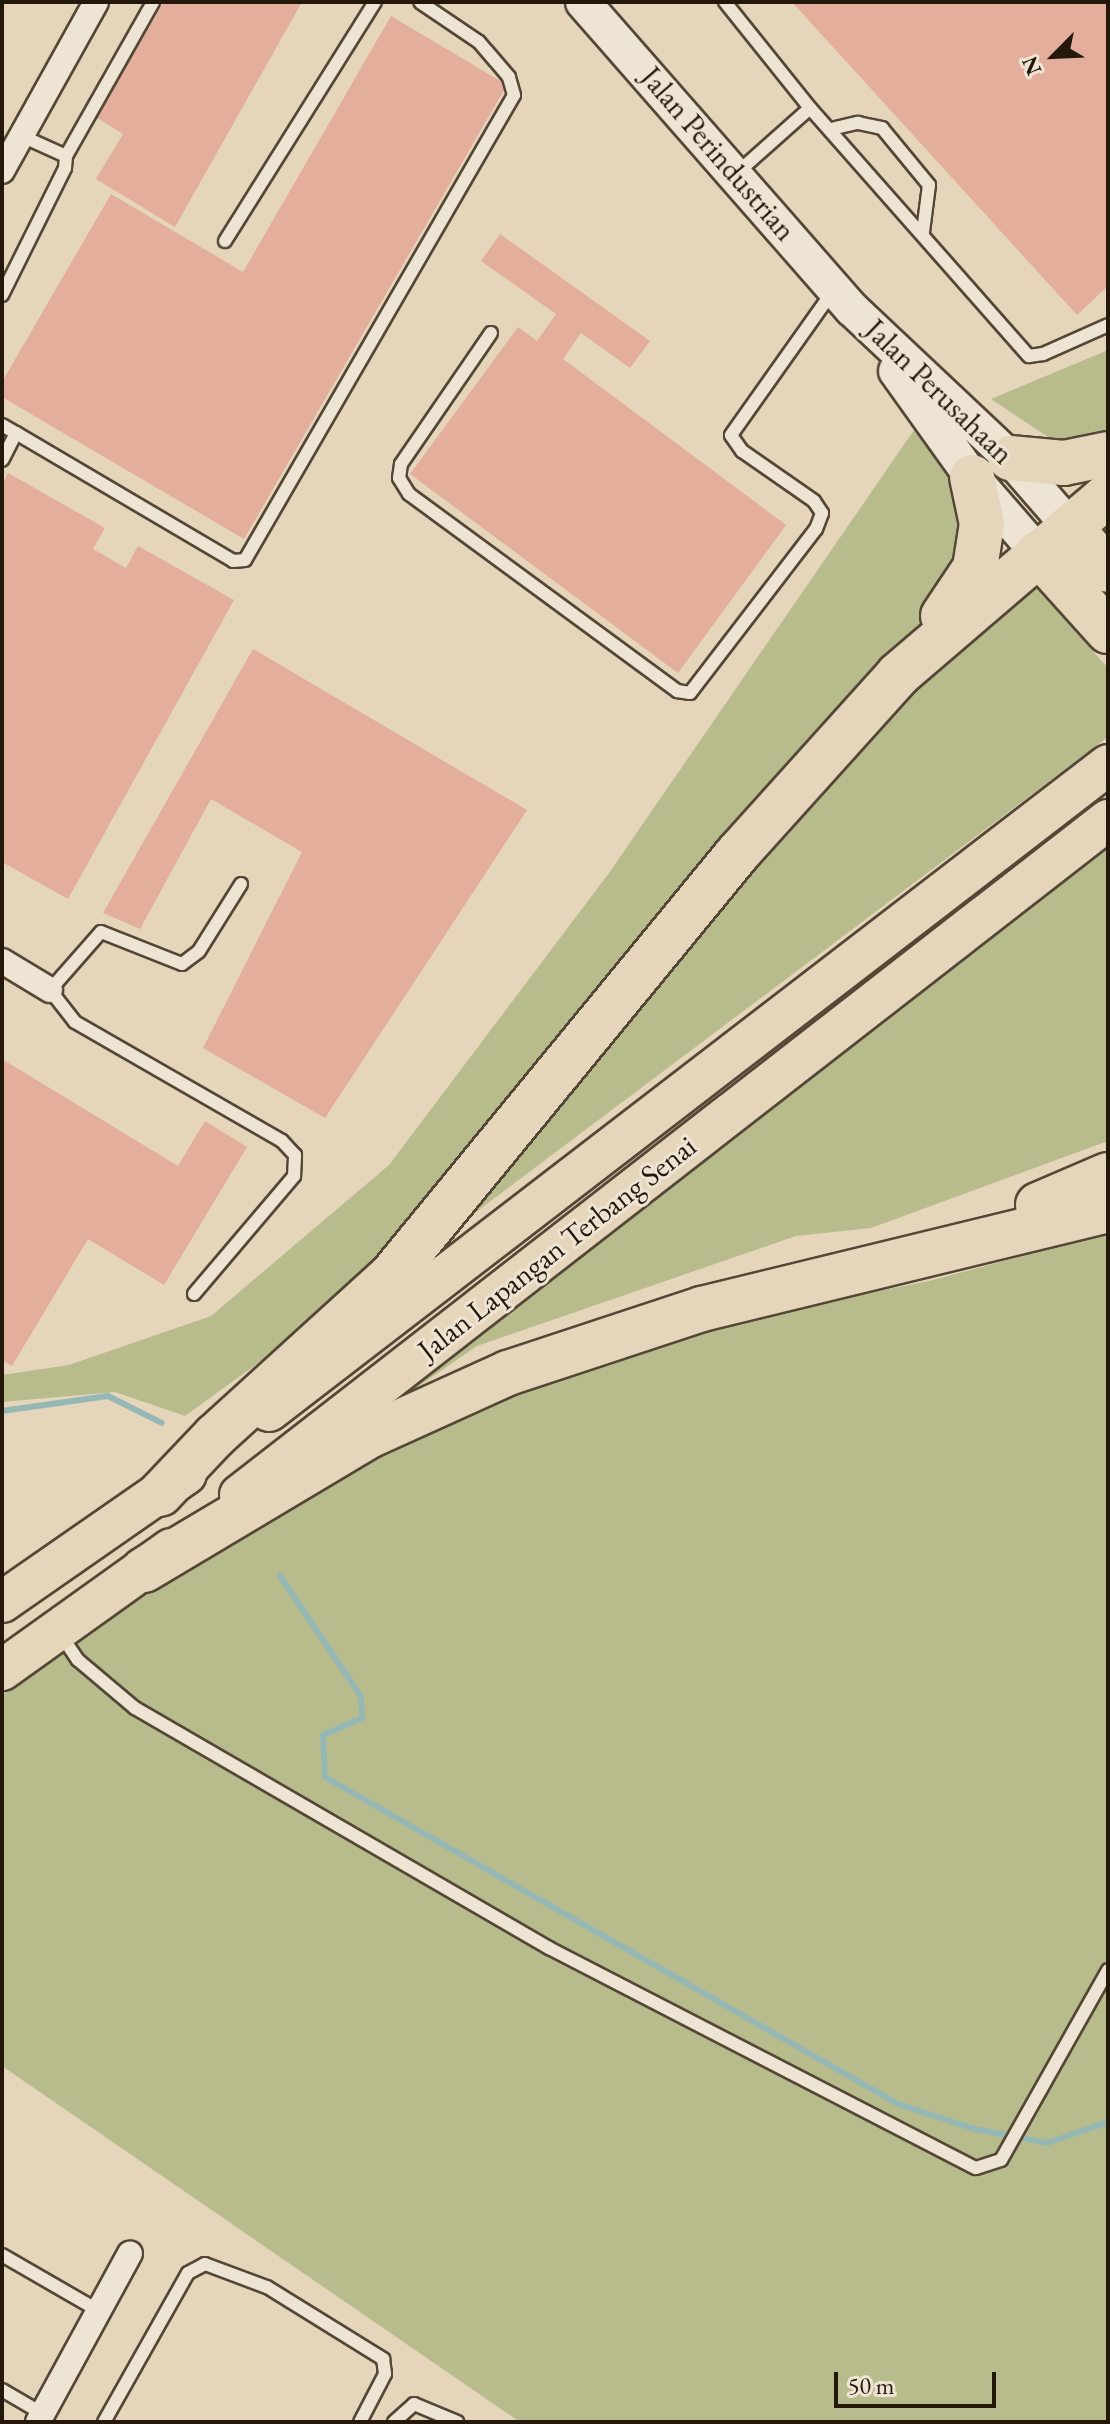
<!DOCTYPE html>
<style>
body{margin:0}
#map{position:relative;width:1110px;height:2424px;overflow:hidden;background:#e5d5bb;font-family:"EB Garamond",serif}
div>[style]{position:absolute}
.green>*{inset:0;background:#b8bc8d}
.stream>*{height:6px;margin:-3px;padding:0 3px;transform-origin:3px;border-radius:3px;background:#96b8b5}
.building>*{inset:0;background:#e3ae9b}
.roads{filter:drop-shadow(2px 0 #544736) drop-shadow(-2px 0 #544736) drop-shadow(0 2px #544736) drop-shadow(0 -2px #544736)}
.service>*{height:12px;margin:-6px;padding:0 6px;transform-origin:6px;border-radius:6px;background:#eee4d3}
.minor>*{height:24px;margin:-12px;padding:0 12px;transform-origin:12px;border-radius:12px;background:#eee4d3}
.secondary>*{height:34px;margin:-17px;padding:0 17px;transform-origin:17px;border-radius:17px;background:#eee4d3}
.trunk>*{height:40px;margin:-20px;padding:0 20px;transform-origin:20px;border-radius:20px;background:#e5d5bb}
.motorway>*{height:44px;margin:-22px;padding:0 22px;transform-origin:22px;border-radius:22px;background:#e5d5bb}
span{translate:-50% -50%;white-space:nowrap;text-align:center;line-height:1.15;-webkit-text-stroke:6px #eee4d3;paint-order:stroke}
.street-label{font-size:30px;color:#24180a}
.frame{position:absolute;inset:0;border:4px solid #24180a;pointer-events:none}
.north{position:absolute;left:1014px;top:16px;width:80px;height:80px;-webkit-text-stroke:6px #eee4d3;paint-order:stroke;rotate:246deg;font-size:22px;font-weight:700;line-height:32px;text-align:center;color:#24180a}
.north::after{content:'';display:block;margin:auto;width:28px;height:36px;background:#24180a;clip-path:polygon(50% 0,100% 100%,50% 72%,0 100%)}
.scale{position:absolute;left:834px;top:2372px;width:162px;height:36px;box-sizing:border-box;border:4px solid #24180a;border-top:0;padding-left:10px;font-size:24px;line-height:28px;white-space:nowrap;color:#24180a;-webkit-text-stroke:6px #eee4d3;paint-order:stroke}
</style>
<div id="map">
<div class="green">
<i style="clip-path:polygon(1108px 350px,1108px 436px,1057px 443px,991px 399px)"></i>
<i style="clip-path:polygon(914px 430px,970px 504px,953px 585px,389px 1258px,313px 1323px,185px 1416px,115px 1392px,2px 1402px,2px 1375px,69px 1365px,211px 1316px,389px 1165px,609px 873px)"></i>
<i style="clip-path:polygon(1034px 586px,1108px 668px,1108px 737px,419px 1255px,840px 756px)"></i>
<i style="clip-path:polygon(1108px 848px,1108px 1141px,871px 1228px,796px 1236px,477px 1346px,387px 1408px,378px 1395px)"></i>
<i style="clip-path:polygon(1108px 1233px,1108px 2422px,520px 2422px,2px 2066px,2px 1690px,189px 1553px,357px 1449px,631px 1340px,929px 1281px)"></i>
</div>
<div class="stream">
<i style="left:2px;top:1411px;width:107px;rotate:-8.1deg"></i>
<i style="left:108px;top:1396px;width:60px;rotate:26.6deg"></i>
<i style="left:280px;top:1576px;width:145px;rotate:56deg"></i>
<i style="left:361px;top:1696px;width:22px;rotate:87deg"></i>
<i style="left:362px;top:1718px;width:43px;rotate:156.4deg"></i>
<i style="left:323px;top:1735px;width:42px;rotate:87.3deg"></i>
<i style="left:325px;top:1777px;width:660px;rotate:29.71deg"></i>
<i style="left:898px;top:2104px;width:81px;rotate:18deg"></i>
<i style="left:975px;top:2129px;width:73px;rotate:11deg"></i>
<i style="left:1047px;top:2143px;width:65px;rotate:-19deg"></i>
</div>
<div class="building">
<i style="clip-path:polygon(164px 2px,302px 2px,175px 227px,96px 179px,123px 134px,96px 117px)"></i>
<i style="clip-path:polygon(792px 2px,1108px 2px,1108px 286px,1077px 315px)"></i>
<i style="clip-path:polygon(391px 16px,507px 85px,244px 539px,2px 397px,2px 382px,111px 194px,243px 272px)"></i>
<i style="clip-path:polygon(500px 234px,650px 341px,630px 368px,581px 333px,563px 359px,786px 525px,678px 673px,410px 474px,518px 327px,537px 341px,556px 314px,481px 261px)"></i>
<i style="clip-path:polygon(8px 473px,105px 528px,93px 549px,126px 568px,138px 546px,234px 600px,68px 899px,2px 862px,2px 485px)"></i>
<i style="clip-path:polygon(253px 649px,527px 810px,325px 1118px,203px 1048px,302px 852px,211px 799px,140px 929px,103px 913px)"></i>
<i style="clip-path:polygon(2px 1059px,178px 1166px,205px 1121px,247px 1147px,164px 1285px,88px 1239px,12px 1366px,2px 1360px)"></i>
</div>
<div class="roads">
<div class="service">
<i style="left:725px;top:2px;width:136px;rotate:51.3deg"></i>
<i style="left:810px;top:108px;width:331px;rotate:48.6deg"></i>
<i style="left:1029px;top:356px;width:14px;rotate:-8deg"></i>
<i style="left:1043px;top:354px;width:71px;rotate:-24deg"></i>
<i style="left:831px;top:129px;width:28px;rotate:-13deg"></i>
<i style="left:858px;top:123px;width:25px;rotate:12deg"></i>
<i style="left:882px;top:128px;width:74px;rotate:50.5deg"></i>
<i style="left:929px;top:185px;width:47px;rotate:97.3deg"></i>
<i style="left:66px;top:156px;width:177px;rotate:-60.5deg"></i>
<i style="left:738px;top:172px;width:96px;rotate:-41.6deg"></i>
<i style="left:225px;top:241px;width:282px;rotate:-57.9deg"></i>
<i style="left:2px;top:295px;width:142px;rotate:-63.6deg"></i>
<i style="left:65px;top:168px;width:12px;rotate:-85deg"></i>
<i style="left:66px;top:156px;width:48px;rotate:-155.6deg"></i>
<i style="left:491px;top:333px;width:159px;rotate:124.5deg"></i>
<i style="left:401px;top:464px;width:14px;rotate:98deg"></i>
<i style="left:399px;top:478px;width:19px;rotate:58deg"></i>
<i style="left:409px;top:494px;width:333px;rotate:36.3deg"></i>
<i style="left:677px;top:691px;width:13px;rotate:9deg"></i>
<i style="left:690px;top:693px;width:207px;rotate:-52.5deg"></i>
<i style="left:816px;top:529px;width:17px;rotate:-69deg"></i>
<i style="left:822px;top:513px;width:14px;rotate:-124deg"></i>
<i style="left:814px;top:501px;width:88px;rotate:-145.2deg"></i>
<i style="left:742px;top:451px;width:19px;rotate:-125deg"></i>
<i style="left:731px;top:435px;width:176px;rotate:-54.7deg"></i>
<i style="left:2px;top:425px;width:16px;rotate:30deg"></i>
<i style="left:16px;top:433px;width:30px;rotate:117deg"></i>
<i style="left:16px;top:433px;width:252px;rotate:30.5deg"></i>
<i style="left:233px;top:561px;width:12px;rotate:-5deg"></i>
<i style="left:245px;top:560px;width:537px;rotate:-59.95deg"></i>
<i style="left:514px;top:95px;width:19px;rotate:-106deg"></i>
<i style="left:509px;top:77px;width:46px;rotate:-130.6deg"></i>
<i style="left:479px;top:42px;width:71px;rotate:-145.9deg"></i>
<i style="left:194px;top:1294px;width:155px;rotate:-49.7deg"></i>
<i style="left:294px;top:1176px;width:21px;rotate:-87deg"></i>
<i style="left:295px;top:1155px;width:19px;rotate:-133deg"></i>
<i style="left:282px;top:1141px;width:239px;rotate:-150.1deg"></i>
<i style="left:75px;top:1022px;width:41px;rotate:-128deg"></i>
<i style="left:50px;top:990px;width:77px;rotate:-48.7deg"></i>
<i style="left:101px;top:932px;width:87px;rotate:21.6deg"></i>
<i style="left:182px;top:964px;width:21px;rotate:-37deg"></i>
<i style="left:199px;top:951px;width:79px;rotate:-57.9deg"></i>
<i style="left:61px;top:1635px;width:30px;rotate:56deg"></i>
<i style="left:78px;top:1660px;width:75px;rotate:40.1deg"></i>
<i style="left:135px;top:1708px;width:479px;rotate:30.1deg"></i>
<i style="left:549px;top:1948px;width:480px;rotate:27.3deg"></i>
<i style="left:976px;top:2168px;width:26px;rotate:-18deg"></i>
<i style="left:1001px;top:2160px;width:218px;rotate:-60.6deg"></i>
<i style="left:2px;top:2255px;width:112px;rotate:30deg"></i>
<i style="left:2px;top:2390px;width:48px;rotate:30.3deg"></i>
<i style="left:104px;top:2422px;width:171px;rotate:-60.6deg"></i>
<i style="left:188px;top:2273px;width:19px;rotate:-28deg"></i>
<i style="left:205px;top:2264px;width:66px;rotate:20.4deg"></i>
<i style="left:267px;top:2287px;width:137px;rotate:31.8deg"></i>
<i style="left:383px;top:2359px;width:15px;rotate:82deg"></i>
<i style="left:385px;top:2374px;width:54px;rotate:117.5deg"></i>
<i style="left:394px;top:2422px;width:27px;rotate:-42deg"></i>
<i style="left:414px;top:2404px;width:47px;rotate:22.7deg"></i>
</div>
<div class="minor">
<i style="left:2px;top:171px;width:193px;rotate:-60.9deg"></i>
<i style="left:2px;top:961px;width:56px;rotate:31.1deg"></i>
<i style="left:38px;top:2422px;width:192px;rotate:-61.4deg"></i>
</div>
<div class="secondary">
<i style="left:583px;top:2px;width:408px;rotate:48.8deg"></i>
<i style="left:852px;top:309px;width:217px;rotate:43.3deg"></i>
<i style="left:1010px;top:458px;width:91px;rotate:49deg"></i>
<i style="left:896px;top:371px;width:130px;rotate:54.4deg"></i>
<i style="left:972px;top:477px;width:101px;rotate:49deg"></i>
</div>
<div class="trunk">
<i style="left:269px;top:1411px;width:1059px;rotate:-37.59deg"></i>
<i style="left:240px;top:1495px;width:1100px;rotate:-37.87deg"></i>
<i style="left:2px;top:1602px;width:224px;rotate:-34.8deg"></i>
<i style="left:2px;top:1670px;width:208px;rotate:-35.6deg"></i>
</div>
<div class="motorway">
<i style="left:1010px;top:458px;width:54px;rotate:5.3deg"></i>
<i style="left:1064px;top:463px;width:45px;rotate:-11.6deg"></i>
<i style="left:1070px;top:527px;width:57px;rotate:48.5deg"></i>
<i style="left:1038px;top:553px;width:105px;rotate:48.1deg"></i>
<i style="left:943px;top:616px;width:58px;rotate:-56.3deg"></i>
<i style="left:975px;top:568px;width:45px;rotate:-81deg"></i>
<i style="left:982px;top:524px;width:48px;rotate:-102deg"></i>
<i style="left:1038px;top:1205px;width:76px;rotate:-23.2deg"></i>
<i style="left:160px;top:1494px;width:80px;rotate:-46.5deg"></i>
<i style="left:215px;top:1436px;width:238px;rotate:-42.3deg"></i>
<i style="left:391px;top:1276px;width:547px;rotate:-50.64deg"></i>
<i style="left:738px;top:853px;width:239px;rotate:-48deg"></i>
<i style="left:898px;top:675px;width:277px;rotate:-40.6deg"></i>
<i style="left:144px;top:1570px;width:262px;rotate:-30.8deg"></i>
<i style="left:369px;top:1436px;width:153px;rotate:-24.4deg"></i>
<i style="left:508px;top:1373px;width:204px;rotate:-18.3deg"></i>
<i style="left:702px;top:1309px;width:418px;rotate:-13.7deg"></i>
</div>
</div>
<div class="street-label">
<span style="left:718px;top:154px;rotate:49deg">Jalan Perindustrian</span>
<span style="left:939px;top:392px;rotate:44deg">Jalan Perusahaan</span>
<span style="left:557px;top:1248px;rotate:-38deg">Jalan Lapangan Terbang Senai</span>
</div>
<div class="frame"></div>
<div class="north">N</div>
<div class="scale">50 m</div>
</div>
